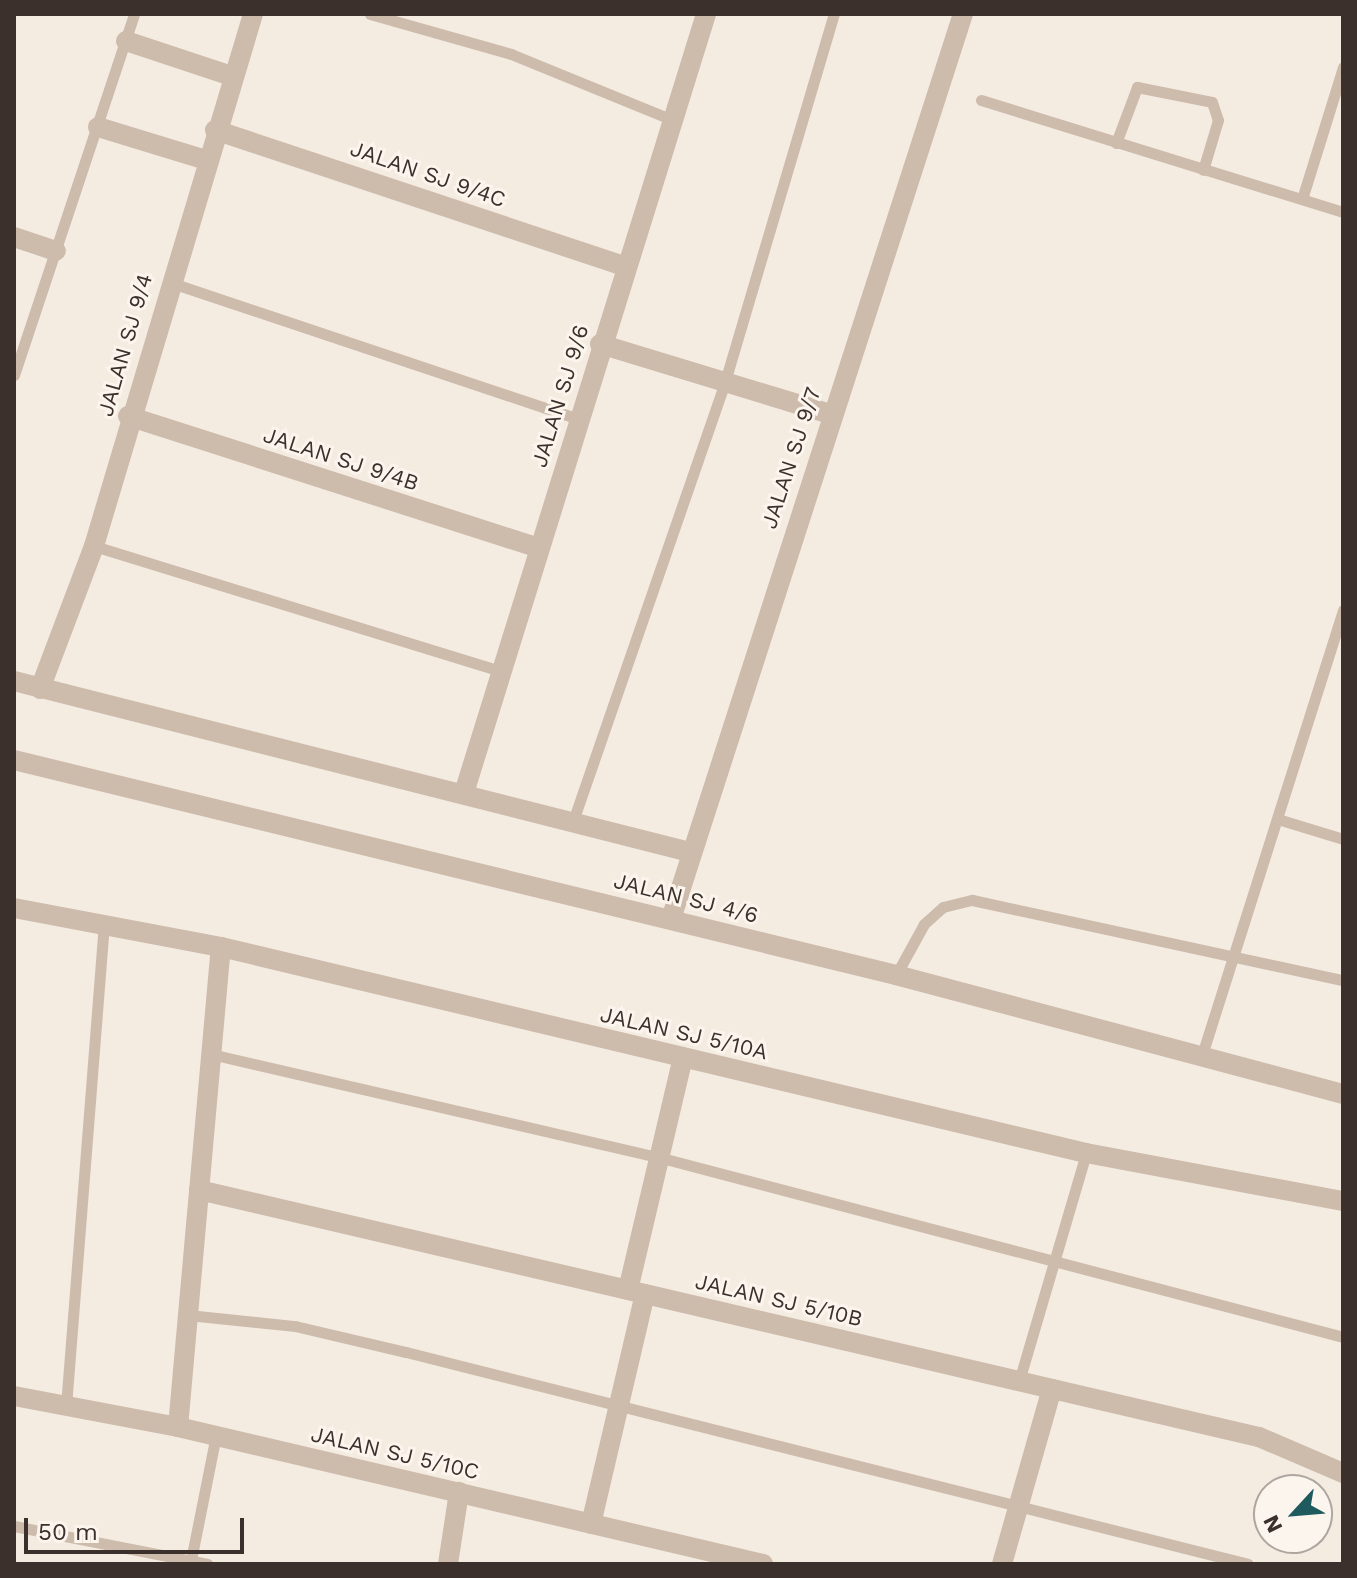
<!DOCTYPE html>
<style>
body{margin:0}
#map{position:relative;width:1357px;height:1578px;overflow:hidden;background:#f4ebe1;font-family:"Work Sans",sans-serif}
div>[style]{position:absolute}
.service>*{height:11px;margin:-5.5px;padding:0 5.5px;transform-origin:5.5px;border-radius:5.5px;background:#cdbbac}
.minor>*{height:20px;margin:-10px;padding:0 10px;transform-origin:10px;border-radius:10px;background:#cdbbac}
span{translate:-50% -50%;white-space:nowrap;text-align:center;line-height:1.15;-webkit-text-stroke:6px #fbf5ee;paint-order:stroke}
.street-label{font-size:22px;color:#3b302b}
.frame{position:absolute;inset:0;border:16px solid #3b302b;pointer-events:none}
.north{position:absolute;left:1253px;top:1474px;width:80px;height:80px;box-sizing:border-box;background:#fbf5ee;border:2px solid #aea6a0;border-radius:50%;rotate:244deg;font-size:22px;font-weight:700;line-height:32px;text-align:center;color:#3b302b}
.north::after{content:'';display:block;margin:auto;width:28px;height:36px;background:#1f5a5e;clip-path:polygon(50% 0,100% 100%,50% 72%,0 100%)}
.scale{position:absolute;left:24px;top:1518px;width:220px;height:36px;box-sizing:border-box;border:4px solid #3b302b;border-top:0;padding-left:10px;font-size:24px;line-height:28px;white-space:nowrap;color:#3b302b;-webkit-text-stroke:6px #fbf5ee;paint-order:stroke}
</style>
<div id="map">
<div class="service">
<i style="left:370px;top:14px;width:147px;rotate:15.8deg"></i>
<i style="left:511px;top:54px;width:170px;rotate:22.2deg"></i>
<i style="left:981px;top:100px;width:379px;rotate:17.2deg"></i>
<i style="left:1116px;top:143px;width:60px;rotate:-69.4deg"></i>
<i style="left:1137px;top:87px;width:76px;rotate:11.3deg"></i>
<i style="left:1212px;top:102px;width:19px;rotate:72deg"></i>
<i style="left:1218px;top:120px;width:52px;rotate:106.7deg"></i>
<i style="left:1302px;top:199px;width:138px;rotate:-72.7deg"></i>
<i style="left:169px;top:282px;width:431px;rotate:18.5deg"></i>
<i style="left:14px;top:375px;width:380px;rotate:-71.6deg"></i>
<i style="left:94px;top:546px;width:426px;rotate:17.1deg"></i>
<i style="left:1281px;top:820px;width:65px;rotate:17deg"></i>
<i style="left:573px;top:821px;width:469px;rotate:-70.9deg"></i>
<i style="left:726px;top:378px;width:380px;rotate:-73.5deg"></i>
<i style="left:896px;top:975px;width:58px;rotate:-61.2deg"></i>
<i style="left:924px;top:924px;width:25px;rotate:-42deg"></i>
<i style="left:943px;top:907px;width:30px;rotate:-14deg"></i>
<i style="left:972px;top:900px;width:380px;rotate:12.2deg"></i>
<i style="left:211px;top:1054px;width:459px;rotate:13deg"></i>
<i style="left:658px;top:1157px;width:708px;rotate:14.72deg"></i>
<i style="left:1201px;top:1058px;width:470px;rotate:-72.4deg"></i>
<i style="left:188px;top:1315px;width:108px;rotate:5.9deg"></i>
<i style="left:295px;top:1326px;width:114px;rotate:13.2deg"></i>
<i style="left:406px;top:1352px;width:868px;rotate:14.13deg"></i>
<i style="left:1019px;top:1381px;width:238px;rotate:-73.6deg"></i>
<i style="left:66px;top:1406px;width:482px;rotate:-85.5deg"></i>
<i style="left:14px;top:1526px;width:197px;rotate:11.1deg"></i>
<i style="left:191px;top:1560px;width:127px;rotate:-78.7deg"></i>
</div>
<div class="minor">
<i style="left:126px;top:41px;width:112px;rotate:18.3deg"></i>
<i style="left:98px;top:127px;width:113px;rotate:17deg"></i>
<i style="left:215px;top:130px;width:431px;rotate:18.4deg"></i>
<i style="left:14px;top:237px;width:44px;rotate:18.4deg"></i>
<i style="left:600px;top:344px;width:241px;rotate:16.9deg"></i>
<i style="left:128px;top:416px;width:431px;rotate:17.8deg"></i>
<i style="left:14px;top:681px;width:697px;rotate:14.2deg"></i>
<i style="left:40px;top:689px;width:153px;rotate:-69.3deg"></i>
<i style="left:94px;top:546px;width:555px;rotate:-73.36deg"></i>
<i style="left:14px;top:760px;width:908px;rotate:13.7deg"></i>
<i style="left:896px;top:975px;width:463px;rotate:14.9deg"></i>
<i style="left:464px;top:793px;width:816px;rotate:-72.74deg"></i>
<i style="left:14px;top:908px;width:211px;rotate:10.7deg"></i>
<i style="left:221px;top:947px;width:889px;rotate:13.4deg"></i>
<i style="left:1086px;top:1153px;width:261px;rotate:10.6deg"></i>
<i style="left:671px;top:919px;width:951px;rotate:-72.12deg"></i>
<i style="left:199px;top:1190px;width:1088px;rotate:13.12deg"></i>
<i style="left:1259px;top:1437px;width:91px;rotate:23.2deg"></i>
<i style="left:628px;top:1290px;width:239px;rotate:-76.7deg"></i>
<i style="left:14px;top:1396px;width:167px;rotate:10.7deg"></i>
<i style="left:178px;top:1427px;width:601px;rotate:13.18deg"></i>
<i style="left:178px;top:1427px;width:482px;rotate:-84.9deg"></i>
<i style="left:591px;top:1524px;width:236px;rotate:-76.8deg"></i>
<i style="left:448px;top:1564px;width:73px;rotate:-81.3deg"></i>
<i style="left:1002px;top:1564px;width:182px;rotate:-74.1deg"></i>
</div>
<div class="street-label">
<span style="left:428px;top:174px;rotate:19deg">JALAN SJ 9/4C</span>
<span style="left:125px;top:345px;rotate:-74deg">JALAN SJ 9/4</span>
<span style="left:560px;top:396px;rotate:-73deg">JALAN SJ 9/6</span>
<span style="left:791px;top:458px;rotate:-72deg">JALAN SJ 9/7</span>
<span style="left:341px;top:459px;rotate:18deg">JALAN SJ 9/4B</span>
<span style="left:686px;top:898px;rotate:14deg">JALAN SJ 4/6</span>
<span style="left:684px;top:1033px;rotate:13deg">JALAN SJ 5/10A</span>
<span style="left:779px;top:1300px;rotate:13deg">JALAN SJ 5/10B</span>
<span style="left:395px;top:1453px;rotate:13deg">JALAN SJ 5/10C</span>
</div>
<div class="frame"></div>
<div class="north">N</div>
<div class="scale">50 m</div>
</div>
